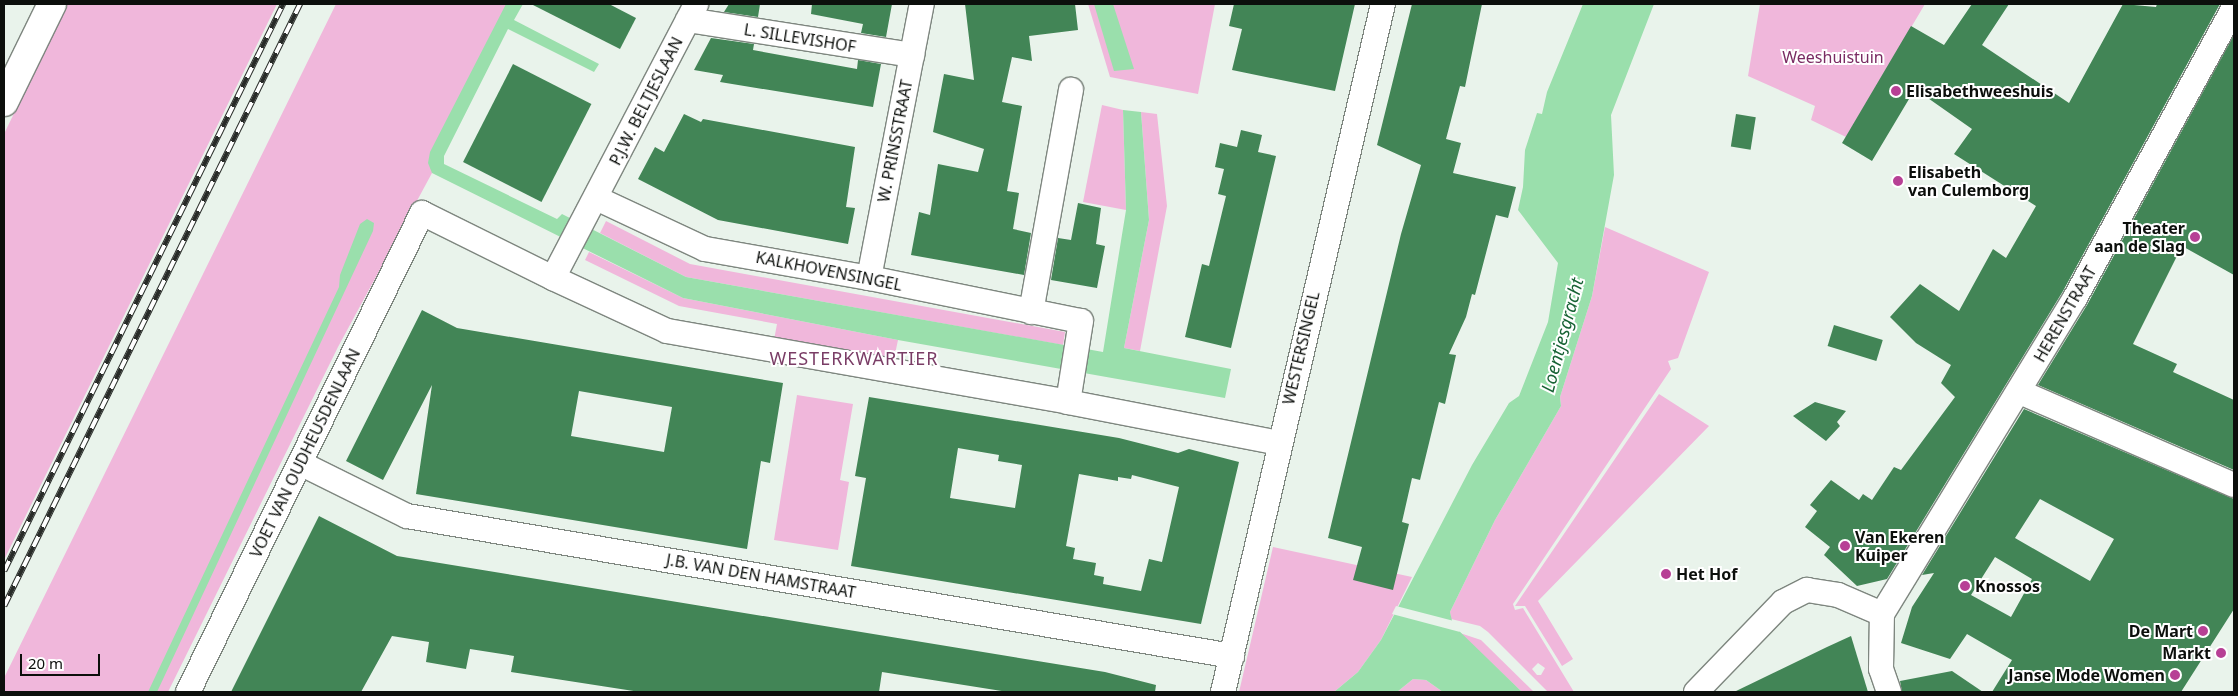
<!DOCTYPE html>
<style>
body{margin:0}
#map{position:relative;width:2238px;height:696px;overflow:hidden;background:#e9f3eb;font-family:"Noto Sans",sans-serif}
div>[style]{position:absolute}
.green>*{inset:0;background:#f0b7db}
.water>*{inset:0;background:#9adfac}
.pier>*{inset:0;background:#e9f3eb}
.building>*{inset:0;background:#428556;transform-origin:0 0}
.roads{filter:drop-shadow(1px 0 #7e867f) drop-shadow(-1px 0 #7e867f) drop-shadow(0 1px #7e867f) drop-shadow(0 -1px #7e867f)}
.street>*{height:24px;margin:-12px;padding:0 12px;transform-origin:12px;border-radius:12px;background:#fff}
.secondary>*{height:28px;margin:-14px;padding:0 14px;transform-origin:14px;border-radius:14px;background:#fff}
.rail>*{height:5.5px;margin-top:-2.75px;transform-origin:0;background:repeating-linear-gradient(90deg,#fff 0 11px,#282b28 0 22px);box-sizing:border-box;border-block:1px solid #282b28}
.dots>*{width:14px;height:14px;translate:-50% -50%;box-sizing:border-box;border:2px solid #fff;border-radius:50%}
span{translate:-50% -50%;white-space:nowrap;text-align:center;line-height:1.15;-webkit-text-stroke:4px #fff;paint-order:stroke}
.street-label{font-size:16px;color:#0c0f0c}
.park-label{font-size:16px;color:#792a62}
.poi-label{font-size:16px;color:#0c0f0c;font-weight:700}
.left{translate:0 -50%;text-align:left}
.right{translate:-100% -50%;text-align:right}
.water-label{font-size:18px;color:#186335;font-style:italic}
.neighbourhood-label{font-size:18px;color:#7a3d66;letter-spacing:1px}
.frame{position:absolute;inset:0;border:5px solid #0c0f0c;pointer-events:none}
.scale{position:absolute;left:20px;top:654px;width:80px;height:22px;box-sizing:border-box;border:2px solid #0c0f0c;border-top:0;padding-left:6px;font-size:15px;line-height:18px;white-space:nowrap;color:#0c0f0c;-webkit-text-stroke:4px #fff;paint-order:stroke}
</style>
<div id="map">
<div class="green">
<i style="clip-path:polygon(67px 4px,277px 4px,4px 560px,4px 134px)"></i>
<i style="clip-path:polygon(336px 4px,512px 4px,438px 152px,432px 173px,338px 347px,168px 692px,4px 692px,4px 678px)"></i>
<i style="clip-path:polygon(1088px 4px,1215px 4px,1198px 94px,1110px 77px)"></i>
<i style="clip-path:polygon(1760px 4px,1925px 4px,1846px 137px,1811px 120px,1815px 106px,1748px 76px)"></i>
<i style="clip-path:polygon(1102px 105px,1123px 110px,1126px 210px,1083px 202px)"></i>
<i style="clip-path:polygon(1141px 112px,1157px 114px,1167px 206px,1140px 351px,1124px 348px,1149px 220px)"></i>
<i style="clip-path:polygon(606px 221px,690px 264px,1065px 332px,1063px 345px,686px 277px,600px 233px)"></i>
<i style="clip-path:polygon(evenodd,1605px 227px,1709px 272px,1678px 358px,1668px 361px,1671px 369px,1513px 604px,1515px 610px,1523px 608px,1574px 692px,1548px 692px,1488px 632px,1480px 626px,1451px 619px,1450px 612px,1495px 520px,1561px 406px,1560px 397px,1592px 296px,1605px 227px,1538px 663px,1545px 668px,1541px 675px,1537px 675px,1532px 669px,1538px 663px)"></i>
<i style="clip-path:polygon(589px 252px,683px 298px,898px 340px,894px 359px,774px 340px,777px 324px,679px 306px,585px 260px)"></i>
<i style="clip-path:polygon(1659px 394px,1709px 426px,1538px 601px,1573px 659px,1562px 666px,1525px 606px,1515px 606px)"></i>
<i style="clip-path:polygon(797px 395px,853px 404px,840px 480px,849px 482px,838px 550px,774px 540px)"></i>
<i style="clip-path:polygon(1273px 547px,1412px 577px,1381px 640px,1358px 672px,1334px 692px,1239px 692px)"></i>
<i style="clip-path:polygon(1460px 633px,1481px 640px,1534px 692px,1522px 692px)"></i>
<i style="clip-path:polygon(1413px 679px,1426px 680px,1443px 692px,1397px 692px)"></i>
</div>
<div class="water">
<i style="clip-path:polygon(506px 4px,523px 4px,514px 20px,599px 64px,594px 72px,508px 29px,444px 156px,444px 164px,557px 219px,562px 214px,686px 277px,1103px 352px,1126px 210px,1123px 110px,1141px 112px,1149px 220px,1124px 348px,1231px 369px,1225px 398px,898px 340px,683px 298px,432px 173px,428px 163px,430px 152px)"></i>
<i style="clip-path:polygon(1094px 4px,1113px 4px,1134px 69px,1114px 71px)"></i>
<i style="clip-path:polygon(1583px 4px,1654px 4px,1611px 115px,1614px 175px,1592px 296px,1560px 397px,1561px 406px,1495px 520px,1450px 612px,1453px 625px,1522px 692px,1443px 692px,1426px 680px,1413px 679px,1397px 692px,1334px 692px,1358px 672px,1381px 640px,1472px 465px,1509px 403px,1519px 396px,1548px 322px,1558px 263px,1518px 210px,1523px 187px,1525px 150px,1537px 113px,1542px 114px,1547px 92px)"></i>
<i style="clip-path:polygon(367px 219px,374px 223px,373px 231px,157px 692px,148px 692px,339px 287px,340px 275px,360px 224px)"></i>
</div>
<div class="pier">
<i style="clip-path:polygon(1396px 606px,1454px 621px,1460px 632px,1392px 614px)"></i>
</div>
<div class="building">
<i style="clip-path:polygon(531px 4px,609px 4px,636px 18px,620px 49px)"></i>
<i style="clip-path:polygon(729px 4px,760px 4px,758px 17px,724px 12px)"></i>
<i style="clip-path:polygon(812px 4px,892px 4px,886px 37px,861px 33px,863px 24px,811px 14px)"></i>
<i style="clip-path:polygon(965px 4px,1075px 4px,1078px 30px,1029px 36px,1032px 61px,1012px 57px,1002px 102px,1022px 106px,1007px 191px,1019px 193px,1013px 229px,1031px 233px,1024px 275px,911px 255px,919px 212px,930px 215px,938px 164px,978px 172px,984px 149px,933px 132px,944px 74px,974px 80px)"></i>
<i style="clip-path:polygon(1234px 4px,1355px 4px,1335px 91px,1232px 70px,1242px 29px,1229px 26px)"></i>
<i style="clip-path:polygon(1412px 4px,1482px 4px,1465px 87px,1460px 86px,1446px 139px,1461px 143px,1453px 173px,1516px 187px,1508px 218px,1496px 215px,1475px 295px,1472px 294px,1466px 317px,1449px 354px,1456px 355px,1445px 404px,1439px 402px,1420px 480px,1412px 478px,1402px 522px,1409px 524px,1393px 590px,1353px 580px,1362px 547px,1328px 538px,1401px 234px,1421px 165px,1377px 145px)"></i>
<i style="clip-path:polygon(1972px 4px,2009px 4px,1982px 45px,2069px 103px,2123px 4px,2156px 7px,2157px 4px,2220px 4px,2063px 291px,1887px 579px,1857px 586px,1824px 555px,1830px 547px,1805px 527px,1817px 511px,1810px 505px,1831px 480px,1859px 500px,1863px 494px,1872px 500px,1894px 467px,1901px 470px,1955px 397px,1941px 383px,1951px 365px,1916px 343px,1890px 317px,1920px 284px,1959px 311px,1993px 249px,2006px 258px,2036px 206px,1954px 154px,1972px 129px,1915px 89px,1872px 161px,1842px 143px,1911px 26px,1944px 45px)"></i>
<i style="clip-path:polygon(2234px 35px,2234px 275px,2182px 246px,2133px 344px,2177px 364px,2173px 372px,2234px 400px,2234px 470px,2038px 385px,2087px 305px)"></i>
<i style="clip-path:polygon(711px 38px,754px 44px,753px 50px,857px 69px,858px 60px,881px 64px,873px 107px,720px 82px,723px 75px,694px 70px)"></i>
<i style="left:513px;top:64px;width:88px;height:110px;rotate:27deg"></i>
<i style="clip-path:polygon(684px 114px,701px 122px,703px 119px,855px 147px,846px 207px,855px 208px,848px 244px,718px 220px,638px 179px,655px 147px,664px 152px)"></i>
<i style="left:1736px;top:114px;width:20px;height:33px;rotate:9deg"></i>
<i style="clip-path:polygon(1241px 130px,1262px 135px,1258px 152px,1276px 156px,1231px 348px,1185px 337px,1202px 264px,1209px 266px,1226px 196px,1218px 194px,1224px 169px,1215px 167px,1220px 143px,1237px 147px)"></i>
<i style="clip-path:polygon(1078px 203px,1101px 208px,1096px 244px,1105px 246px,1097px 288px,1051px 280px,1058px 238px,1071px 240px)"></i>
<i style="clip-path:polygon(evenodd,422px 310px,457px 328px,783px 383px,770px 463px,761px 461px,747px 549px,416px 494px,432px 385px,383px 480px,346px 461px,422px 310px,579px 391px,672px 407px,664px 452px,571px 436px,579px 391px)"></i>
<i style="left:1834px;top:325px;width:51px;height:22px;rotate:17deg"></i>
<i style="clip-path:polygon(evenodd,869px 397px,1119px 438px,1178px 453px,1189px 449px,1239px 462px,1201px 624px,851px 566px,866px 478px,855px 476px,869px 397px,958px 448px,999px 455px,998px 461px,1022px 465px,1015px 508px,950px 498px,958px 448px,869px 397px,1079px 474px,1118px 481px,1118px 477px,1131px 479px,1132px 475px,1179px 487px,1162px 562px,1149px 559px,1141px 591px,1103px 584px,1104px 577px,1094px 575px,1096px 563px,1073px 559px,1075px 548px,1066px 546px,1079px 474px)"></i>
<i style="clip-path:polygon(1815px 402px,1846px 411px,1837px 422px,1840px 426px,1826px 441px,1793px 416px)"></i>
<i style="clip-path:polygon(evenodd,2024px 409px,2234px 499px,2234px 609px,2181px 692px,1992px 692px,2012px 660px,1967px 634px,1950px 659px,1901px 643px,1912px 607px,1934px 573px,1922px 575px,2024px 409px,2040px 499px,2114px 539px,2090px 581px,2015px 538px,2040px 499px,2024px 409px,1995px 557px,2032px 579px,2011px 617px,1971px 595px,1995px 557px)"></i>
<i style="clip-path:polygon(319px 516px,397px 556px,1105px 672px,1156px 685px,1155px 692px,1008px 692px,882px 672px,879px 692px,640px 692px,511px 672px,514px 656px,470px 649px,466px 669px,426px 662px,429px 642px,392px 636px,361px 692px,231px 692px)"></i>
<i style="clip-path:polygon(1851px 636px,1868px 692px,1734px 692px,1827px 647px)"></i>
<i style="clip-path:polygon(1952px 671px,1983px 692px,1902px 692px,1900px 681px)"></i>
</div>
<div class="roads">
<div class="street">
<i style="left:688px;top:20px;width:227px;rotate:8.9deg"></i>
<i style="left:596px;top:198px;width:120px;rotate:25.1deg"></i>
<i style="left:705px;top:249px;width:167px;rotate:10deg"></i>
<i style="left:869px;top:278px;width:216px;rotate:11.5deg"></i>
<i style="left:1081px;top:321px;width:82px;rotate:99.1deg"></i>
<i style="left:1068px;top:402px;width:215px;rotate:11deg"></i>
<i style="left:553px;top:278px;width:126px;rotate:24.9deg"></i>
<i style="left:667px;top:331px;width:407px;rotate:10deg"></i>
<i style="left:869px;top:278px;width:279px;rotate:-79.1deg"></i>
<i style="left:1031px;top:312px;width:226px;rotate:-79.8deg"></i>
<i style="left:2020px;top:392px;width:233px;rotate:23.5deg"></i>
<i style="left:300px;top:463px;width:119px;rotate:26.4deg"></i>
<i style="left:407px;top:516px;width:837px;rotate:9.63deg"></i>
<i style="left:188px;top:692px;width:533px;rotate:-63.96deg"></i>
<i style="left:422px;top:213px;width:146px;rotate:26.4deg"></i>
<i style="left:553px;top:278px;width:309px;rotate:-62.4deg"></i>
<i style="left:1223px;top:692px;width:706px;rotate:-76.91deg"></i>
<i style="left:1696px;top:692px;width:125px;rotate:-46deg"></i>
<i style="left:1783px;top:602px;width:27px;rotate:-27deg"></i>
<i style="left:1807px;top:590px;width:31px;rotate:9deg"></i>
<i style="left:1838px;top:595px;width:48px;rotate:23.4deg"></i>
<i style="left:1889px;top:692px;width:24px;rotate:-109deg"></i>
<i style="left:1881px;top:669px;width:55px;rotate:-89deg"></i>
<i style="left:1882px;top:614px;width:370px;rotate:-58.6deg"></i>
<i style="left:2075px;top:298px;width:332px;rotate:-61.3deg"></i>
</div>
<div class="secondary">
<i style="left:4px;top:102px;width:109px;rotate:-63.9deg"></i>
</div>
</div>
<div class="rail">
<i style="left:4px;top:571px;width:632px;rotate:-63.8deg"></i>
<i style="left:4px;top:606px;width:671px;rotate:-63.82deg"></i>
</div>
<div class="dots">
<i style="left:1896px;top:91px;background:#b74095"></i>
<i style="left:1898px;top:181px;background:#b74095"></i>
<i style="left:2195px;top:237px;background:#b74095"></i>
<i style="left:1845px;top:546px;background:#b74095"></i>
<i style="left:1666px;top:574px;background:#b74095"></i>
<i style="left:1965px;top:586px;background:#b74095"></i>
<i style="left:2203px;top:631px;background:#b74095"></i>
<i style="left:2221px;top:653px;background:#b74095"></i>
<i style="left:2175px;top:675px;background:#b74095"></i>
</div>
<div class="street-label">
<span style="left:800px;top:38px;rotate:9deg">L. SILLEVISHOF</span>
<span style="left:646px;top:101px;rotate:-63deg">P.J.W. BELTJESLAAN</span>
<span style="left:895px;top:141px;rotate:-79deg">W. PRINSSTRAAT</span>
<span style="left:829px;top:271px;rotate:11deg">KALKHOVENSINGEL</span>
<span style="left:2065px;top:314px;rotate:-60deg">HERENSTRAAT</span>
<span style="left:1301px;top:348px;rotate:-77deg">WESTERSINGEL</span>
<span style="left:305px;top:453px;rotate:-64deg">VOET VAN OUDHEUSDENLAAN</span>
<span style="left:761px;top:576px;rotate:10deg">J.B. VAN DEN HAMSTRAAT</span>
</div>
<div class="park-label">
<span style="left:1833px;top:57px">Weeshuistuin</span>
</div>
<div class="poi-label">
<span class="left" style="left:1906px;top:91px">Elisabethweeshuis</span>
<span class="left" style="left:1908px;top:181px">Elisabeth<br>van Culemborg</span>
<span class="right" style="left:2185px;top:237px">Theater<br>aan de Slag</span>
<span class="left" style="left:1855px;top:546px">Van Ekeren<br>Kuiper</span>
<span class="left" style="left:1676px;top:574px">Het Hof</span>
<span class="left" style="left:1975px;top:586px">Knossos</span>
<span class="right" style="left:2193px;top:631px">De Mart</span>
<span class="right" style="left:2211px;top:653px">Markt</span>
<span class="right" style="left:2165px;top:675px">Janse Mode Women</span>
</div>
<div class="water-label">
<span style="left:1562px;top:335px;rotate:-75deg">Loentjesgracht</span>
</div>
<div class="neighbourhood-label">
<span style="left:854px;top:358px">WESTERKWARTIER</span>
</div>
<div class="frame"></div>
<div class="scale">20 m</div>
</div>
